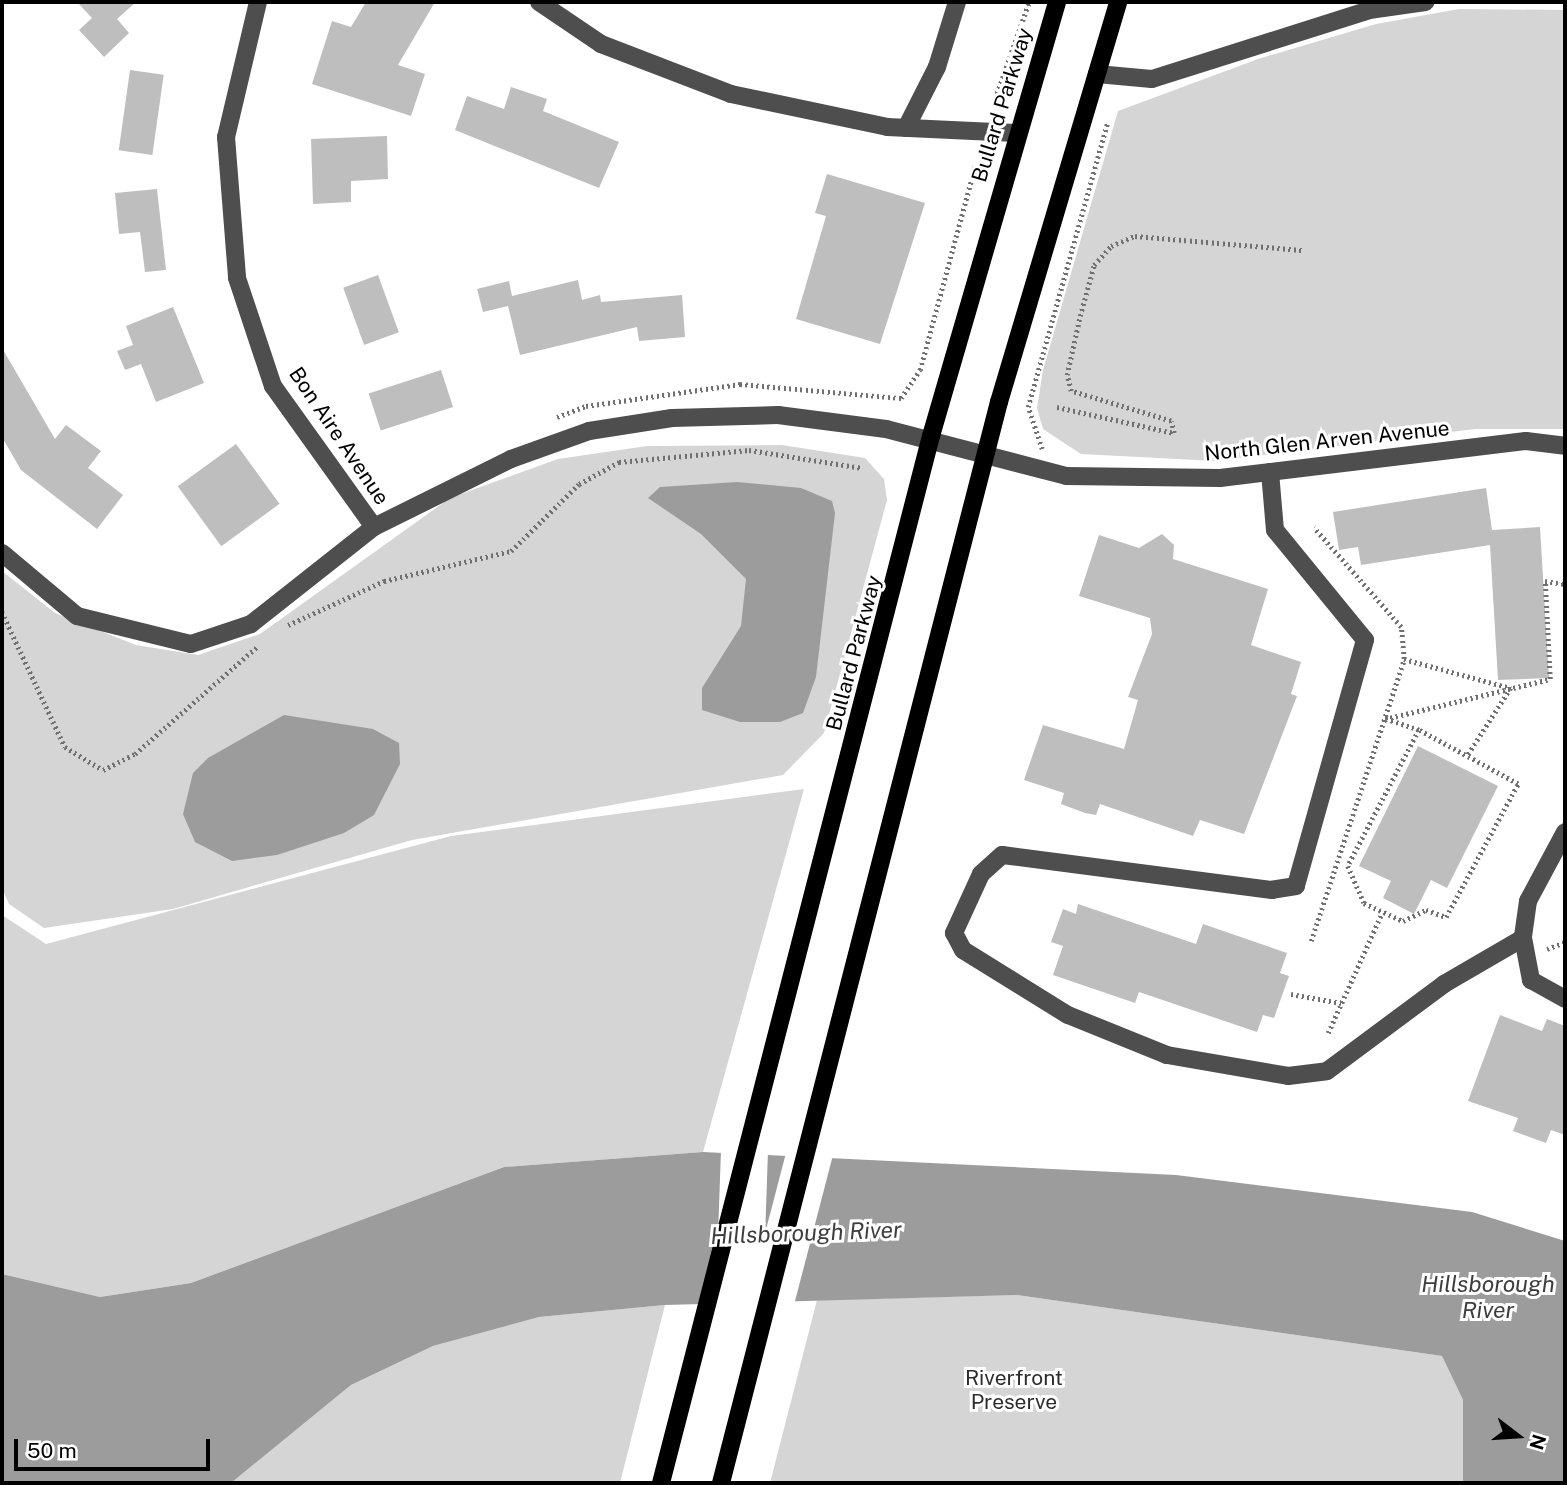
<!DOCTYPE html>
<style>
body{margin:0}
#map{position:relative;width:1567px;height:1485px;overflow:hidden;background:#fff;font-family:"Public Sans",sans-serif}
div>[style]{position:absolute}
.green>*{inset:0;background:#d5d5d5}
.water>*{inset:0;background:#9c9c9c}
.pier>*{inset:0;background:#fff;transform-origin:0 0}
.building>*{inset:0;background:#bebebe;transform-origin:0 0}
.path>*{height:4.5px;margin-top:-2.25px;transform-origin:0;background:repeating-linear-gradient(90deg,#707070 0 2px,transparent 0 5.5px)}
.minor>*{height:18px;margin:-9px;padding:0 9px;transform-origin:9px;border-radius:9px;background:#4e4e4e}
.major>*{height:18px;margin:-9px;padding:0 9px;transform-origin:9px;border-radius:9px;background:#000}
span{translate:-50% -50%;white-space:nowrap;text-align:center;line-height:1.15;-webkit-text-stroke:6px #fff;paint-order:stroke}
.street-label{font-size:21px;color:#000}
.park-label{font-size:21px;color:#2c2c2c}
.water-label{font-size:23px;color:#3d3d3d;font-style:italic}
.frame{position:absolute;inset:0;border:4px solid #000;pointer-events:none}
.north{position:absolute;left:1483px;top:1401px;width:70px;height:70px;-webkit-text-stroke:5px #fff;paint-order:stroke;rotate:107deg;font-size:19px;font-weight:700;line-height:28px;text-align:center;color:#000}
.north::after{content:'';display:block;margin:auto;width:24px;height:32px;background:#000;clip-path:polygon(50% 0,100% 100%,50% 72%,0 100%)}
.scale{position:absolute;left:14px;top:1439px;width:196px;height:32px;box-sizing:border-box;border:4px solid #000;border-top:0;padding-left:9px;font-size:21px;line-height:24px;white-space:nowrap;color:#000;-webkit-text-stroke:5px #fff;paint-order:stroke}
</style>
<div id="map">
<div class="green">
<i style="clip-path:polygon(1459px 9px,1565px 10px,1565px 429px,1475px 429px,1216px 461px,1081px 454px,1043px 429px,1037px 408px,1043px 370px,1118px 111px,1258px 59px,1376px 24px)"></i>
<i style="clip-path:polygon(782px 445px,865px 458px,884px 479px,887px 500px,824px 733px,783px 775px,412px 840px,173px 909px,44px 928px,9px 904px,2px 888px,2px 571px,55px 613px,136px 645px,198px 655px,260px 634px,450px 498px,558px 459px,647px 446px)"></i>
<i style="clip-path:polygon(804px 789px,703px 1152px,504px 1167px,191px 1283px,100px 1297px,2px 1274px,2px 915px,46px 944px,451px 836px)"></i>
<i style="clip-path:polygon(1017px 1295px,1442px 1356px,1463px 1400px,1463px 1483px,770px 1483px,817px 1300px)"></i>
<i style="clip-path:polygon(665px 1305px,620px 1483px,231px 1483px,351px 1385px,433px 1346px,539px 1317px)"></i>
</div>
<div class="water">
<i style="clip-path:polygon(737px 482px,801px 488px,832px 501px,835px 513px,816px 677px,803px 713px,780px 722px,740px 722px,702px 710px,702px 688px,741px 626px,746px 579px,701px 534px,648px 498px,660px 487px)"></i>
<i style="clip-path:polygon(284px 715px,373px 729px,399px 743px,400px 764px,374px 815px,344px 833px,277px 855px,232px 861px,195px 842px,183px 814px,193px 773px,208px 758px)"></i>
<i style="clip-path:polygon(703px 1152px,1176px 1175px,1472px 1212px,1565px 1241px,1565px 1483px,1463px 1483px,1463px 1400px,1442px 1356px,1017px 1295px,665px 1305px,539px 1317px,433px 1346px,351px 1385px,231px 1483px,2px 1483px,2px 1274px,100px 1297px,191px 1283px,504px 1167px)"></i>
</div>
<div class="pier">
<i style="left:721px;top:1150px;width:47px;height:163px;rotate:2deg"></i>
<i style="clip-path:polygon(786px 1153px,833px 1155px,794px 1305px,746px 1306px)"></i>
</div>
<div class="building">
<i style="clip-path:polygon(77px 2px,136px 2px,117px 19px,129px 33px,104px 57px,79px 30px,92px 18px)"></i>
<i style="clip-path:polygon(366px 2px,435px 2px,398px 65px,425px 74px,411px 116px,312px 84px,332px 21px,351px 27px)"></i>
<i style="left:130px;top:70px;width:34px;height:81px;rotate:8deg"></i>
<i style="clip-path:polygon(511px 87px,547px 99px,543px 111px,619px 142px,599px 188px,455px 130px,467px 96px,504px 109px)"></i>
<i style="clip-path:polygon(387px 136px,388px 179px,351px 181px,351px 202px,313px 204px,311px 139px)"></i>
<i style="clip-path:polygon(827px 174px,925px 203px,880px 344px,796px 319px,826px 216px,815px 213px)"></i>
<i style="clip-path:polygon(157px 189px,166px 270px,145px 272px,140px 232px,119px 234px,115px 193px)"></i>
<i style="left:378px;top:275px;width:61px;height:37px;rotate:70deg"></i>
<i style="clip-path:polygon(578px 280px,582px 300px,600px 295px,601px 302px,682px 295px,685px 337px,639px 341px,637px 327px,520px 355px,508px 306px,483px 312px,477px 289px,509px 281px,512px 296px)"></i>
<i style="clip-path:polygon(173px 307px,204px 383px,156px 402px,141px 364px,125px 370px,117px 351px,133px 345px,126px 326px)"></i>
<i style="clip-path:polygon(2px 348px,55px 439px,66px 425px,101px 451px,88px 468px,123px 495px,97px 529px,21px 470px,2px 437px)"></i>
<i style="left:441px;top:370px;width:39px;height:76px;rotate:72deg"></i>
<i style="left:236px;top:444px;width:74px;height:72px;rotate:54deg"></i>
<i style="clip-path:polygon(1486px 488px,1492px 530px,1540px 527px,1549px 678px,1498px 680px,1490px 545px,1361px 565px,1358px 547px,1339px 550px,1333px 512px)"></i>
<i style="clip-path:polygon(1162px 534px,1174px 545px,1173px 559px,1268px 589px,1251px 645px,1301px 662px,1291px 694px,1297px 696px,1244px 834px,1200px 820px,1193px 836px,1100px 804px,1096px 815px,1085px 813px,1061px 804px,1064px 793px,1024px 780px,1043px 725px,1124px 749px,1138px 700px,1128px 697px,1152px 634px,1150px 618px,1079px 596px,1099px 535px,1139px 548px)"></i>
<i style="clip-path:polygon(1418px 746px,1498px 786px,1447px 888px,1431px 880px,1414px 914px,1383px 898px,1391px 881px,1359px 866px)"></i>
<i style="clip-path:polygon(1078px 904px,1196px 944px,1203px 924px,1287px 953px,1280px 973px,1289px 976px,1274px 1018px,1263px 1015px,1257px 1032px,1139px 992px,1135px 1003px,1053px 975px,1063px 946px,1051px 942px,1063px 909px,1076px 914px)"></i>
<i style="clip-path:polygon(1500px 1015px,1542px 1031px,1547px 1019px,1565px 1026px,1565px 1135px,1551px 1130px,1546px 1143px,1513px 1131px,1518px 1118px,1468px 1101px)"></i>
</div>
<div class="path">
<i style="left:995px;top:99px;width:103px;rotate:-70.7deg"></i>
<i style="left:1057px;top:407px;width:120px;rotate:12.5deg"></i>
<i style="left:1174px;top:433px;width:12px;rotate:-104deg"></i>
<i style="left:1171px;top:421px;width:104px;rotate:-163.3deg"></i>
<i style="left:1071px;top:391px;width:16px;rotate:-104deg"></i>
<i style="left:1067px;top:375px;width:60px;rotate:-77.6deg"></i>
<i style="left:1080px;top:316px;width:53px;rotate:-74.6deg"></i>
<i style="left:1094px;top:265px;width:25px;rotate:-48deg"></i>
<i style="left:1111px;top:246px;width:26px;rotate:-23deg"></i>
<i style="left:1135px;top:236px;width:169px;rotate:4.8deg"></i>
<i style="left:557px;top:417px;width:31px;rotate:-21deg"></i>
<i style="left:586px;top:406px;width:156px;rotate:-8.1deg"></i>
<i style="left:740px;top:384px;width:162px;rotate:5deg"></i>
<i style="left:901px;top:398px;width:34px;rotate:-56deg"></i>
<i style="left:920px;top:370px;width:211px;rotate:-74.9deg"></i>
<i style="left:1042px;top:449px;width:44px;rotate:-108.4deg"></i>
<i style="left:1028px;top:407px;width:294px;rotate:-74.4deg"></i>
<i style="left:2px;top:612px;width:149px;rotate:65deg"></i>
<i style="left:65px;top:747px;width:44px;rotate:31.2deg"></i>
<i style="left:103px;top:770px;width:36px;rotate:-27deg"></i>
<i style="left:135px;top:754px;width:164px;rotate:-41.3deg"></i>
<i style="left:288px;top:625px;width:106px;rotate:-24.6deg"></i>
<i style="left:384px;top:581px;width:130px;rotate:-13.3deg"></i>
<i style="left:511px;top:551px;width:95px;rotate:-44.6deg"></i>
<i style="left:579px;top:484px;width:46px;rotate:-28.8deg"></i>
<i style="left:619px;top:462px;width:131px;rotate:-5.3deg"></i>
<i style="left:749px;top:450px;width:115px;rotate:9deg"></i>
<i style="left:1404px;top:659px;width:111px;rotate:15.2deg"></i>
<i style="left:1511px;top:688px;width:80px;rotate:122.7deg"></i>
<i style="left:1419px;top:730px;width:153px;rotate:117.6deg"></i>
<i style="left:1348px;top:866px;width:40px;rotate:66.6deg"></i>
<i style="left:1364px;top:903px;width:43px;rotate:24.8deg"></i>
<i style="left:1403px;top:921px;width:25px;rotate:-26deg"></i>
<i style="left:1426px;top:910px;width:21px;rotate:19deg"></i>
<i style="left:1446px;top:917px;width:151px;rotate:-61.6deg"></i>
<i style="left:1518px;top:784px;width:113px;rotate:-151.4deg"></i>
<i style="left:1419px;top:730px;width:36px;rotate:-162deg"></i>
<i style="left:1385px;top:719px;width:170px;rotate:-13.6deg"></i>
<i style="left:1550px;top:679px;width:98px;rotate:-92.9deg"></i>
<i style="left:1545px;top:581px;width:20px;rotate:9deg"></i>
<i style="left:1311px;top:941px;width:297px;rotate:-71.7deg"></i>
<i style="left:1404px;top:659px;width:32px;rotate:-95deg"></i>
<i style="left:1401px;top:627px;width:132px;rotate:-131.3deg"></i>
<i style="left:1547px;top:949px;width:19px;rotate:-21deg"></i>
<i style="left:1291px;top:994px;width:51px;rotate:10.2deg"></i>
<i style="left:1328px;top:1033px;width:129px;rotate:-65.8deg"></i>
</div>
<div class="minor">
<i style="left:258px;top:2px;width:139px;rotate:103.3deg"></i>
<i style="left:226px;top:137px;width:141px;rotate:85.5deg"></i>
<i style="left:237px;top:278px;width:114px;rotate:71.6deg"></i>
<i style="left:273px;top:386px;width:173px;rotate:54.4deg"></i>
<i style="left:539px;top:2px;width:75px;rotate:34.1deg"></i>
<i style="left:601px;top:44px;width:139px;rotate:21deg"></i>
<i style="left:731px;top:94px;width:159px;rotate:11.9deg"></i>
<i style="left:887px;top:127px;width:129px;rotate:2.7deg"></i>
<i style="left:1097px;top:74px;width:55px;rotate:5.2deg"></i>
<i style="left:1152px;top:79px;width:228px;rotate:-17.6deg"></i>
<i style="left:1369px;top:10px;width:57px;rotate:-8.1deg"></i>
<i style="left:906px;top:128px;width:68px;rotate:-63.1deg"></i>
<i style="left:937px;top:67px;width:68px;rotate:-72.9deg"></i>
<i style="left:1270px;top:472px;width:58px;rotate:85.1deg"></i>
<i style="left:1275px;top:530px;width:142px;rotate:50.7deg"></i>
<i style="left:1365px;top:640px;width:255px;rotate:105.7deg"></i>
<i style="left:1296px;top:886px;width:24px;rotate:171deg"></i>
<i style="left:1272px;top:890px;width:272px;rotate:-172.6deg"></i>
<i style="left:1002px;top:855px;width:28px;rotate:138deg"></i>
<i style="left:981px;top:874px;width:65px;rotate:114.6deg"></i>
<i style="left:954px;top:933px;width:19px;rotate:62deg"></i>
<i style="left:963px;top:950px;width:123px;rotate:31.8deg"></i>
<i style="left:1068px;top:1015px;width:107px;rotate:22deg"></i>
<i style="left:1167px;top:1055px;width:123px;rotate:9.8deg"></i>
<i style="left:1288px;top:1076px;width:39px;rotate:-7deg"></i>
<i style="left:1327px;top:1071px;width:146px;rotate:-36.6deg"></i>
<i style="left:1444px;top:984px;width:91px;rotate:-30.2deg"></i>
<i style="left:2px;top:553px;width:98px;rotate:40deg"></i>
<i style="left:77px;top:616px;width:117px;rotate:13.8deg"></i>
<i style="left:191px;top:644px;width:63px;rotate:-18.4deg"></i>
<i style="left:251px;top:624px;width:157px;rotate:-38.3deg"></i>
<i style="left:374px;top:527px;width:153px;rotate:-26.4deg"></i>
<i style="left:511px;top:459px;width:83px;rotate:-19.7deg"></i>
<i style="left:589px;top:431px;width:84px;rotate:-8.9deg"></i>
<i style="left:672px;top:418px;width:106px;rotate:-1.6deg"></i>
<i style="left:778px;top:415px;width:109px;rotate:7.4deg"></i>
<i style="left:886px;top:429px;width:186px;rotate:14.6deg"></i>
<i style="left:1066px;top:476px;width:154px;rotate:0.7deg"></i>
<i style="left:1220px;top:478px;width:308px;rotate:-6.9deg"></i>
<i style="left:1526px;top:441px;width:39px;rotate:7deg"></i>
<i style="left:1565px;top:832px;width:78px;rotate:118.2deg"></i>
<i style="left:1528px;top:901px;width:37px;rotate:98deg"></i>
<i style="left:1523px;top:938px;width:43px;rotate:79.2deg"></i>
<i style="left:1531px;top:980px;width:39px;rotate:29deg"></i>
</div>
<div class="major">
<i style="left:661px;top:1483px;width:1081px;rotate:-75.54deg"></i>
<i style="left:931px;top:436px;width:452px;rotate:-73.8deg"></i>
<i style="left:721px;top:1483px;width:1116px;rotate:-75.58deg"></i>
<i style="left:999px;top:402px;width:417px;rotate:-73.4deg"></i>
</div>
<div class="street-label">
<span style="left:1002px;top:105px;rotate:-73deg">Bullard Parkway</span>
<span style="left:339px;top:436px;rotate:56deg">Bon Aire Avenue</span>
<span style="left:1327px;top:441px;rotate:-6deg">North Glen Arven Avenue</span>
<span style="left:854px;top:653px;rotate:-75deg">Bullard Parkway</span>
</div>
<div class="park-label">
<span style="left:1014px;top:1390px">Riverfront<br>Preserve</span>
</div>
<div class="water-label">
<span style="left:806px;top:1233px;rotate:-2deg">Hillsborough River</span>
<span style="left:1488px;top:1297px">Hillsborough<br>River</span>
</div>
<div class="frame"></div>
<div class="north">N</div>
<div class="scale">50 m</div>
</div>
